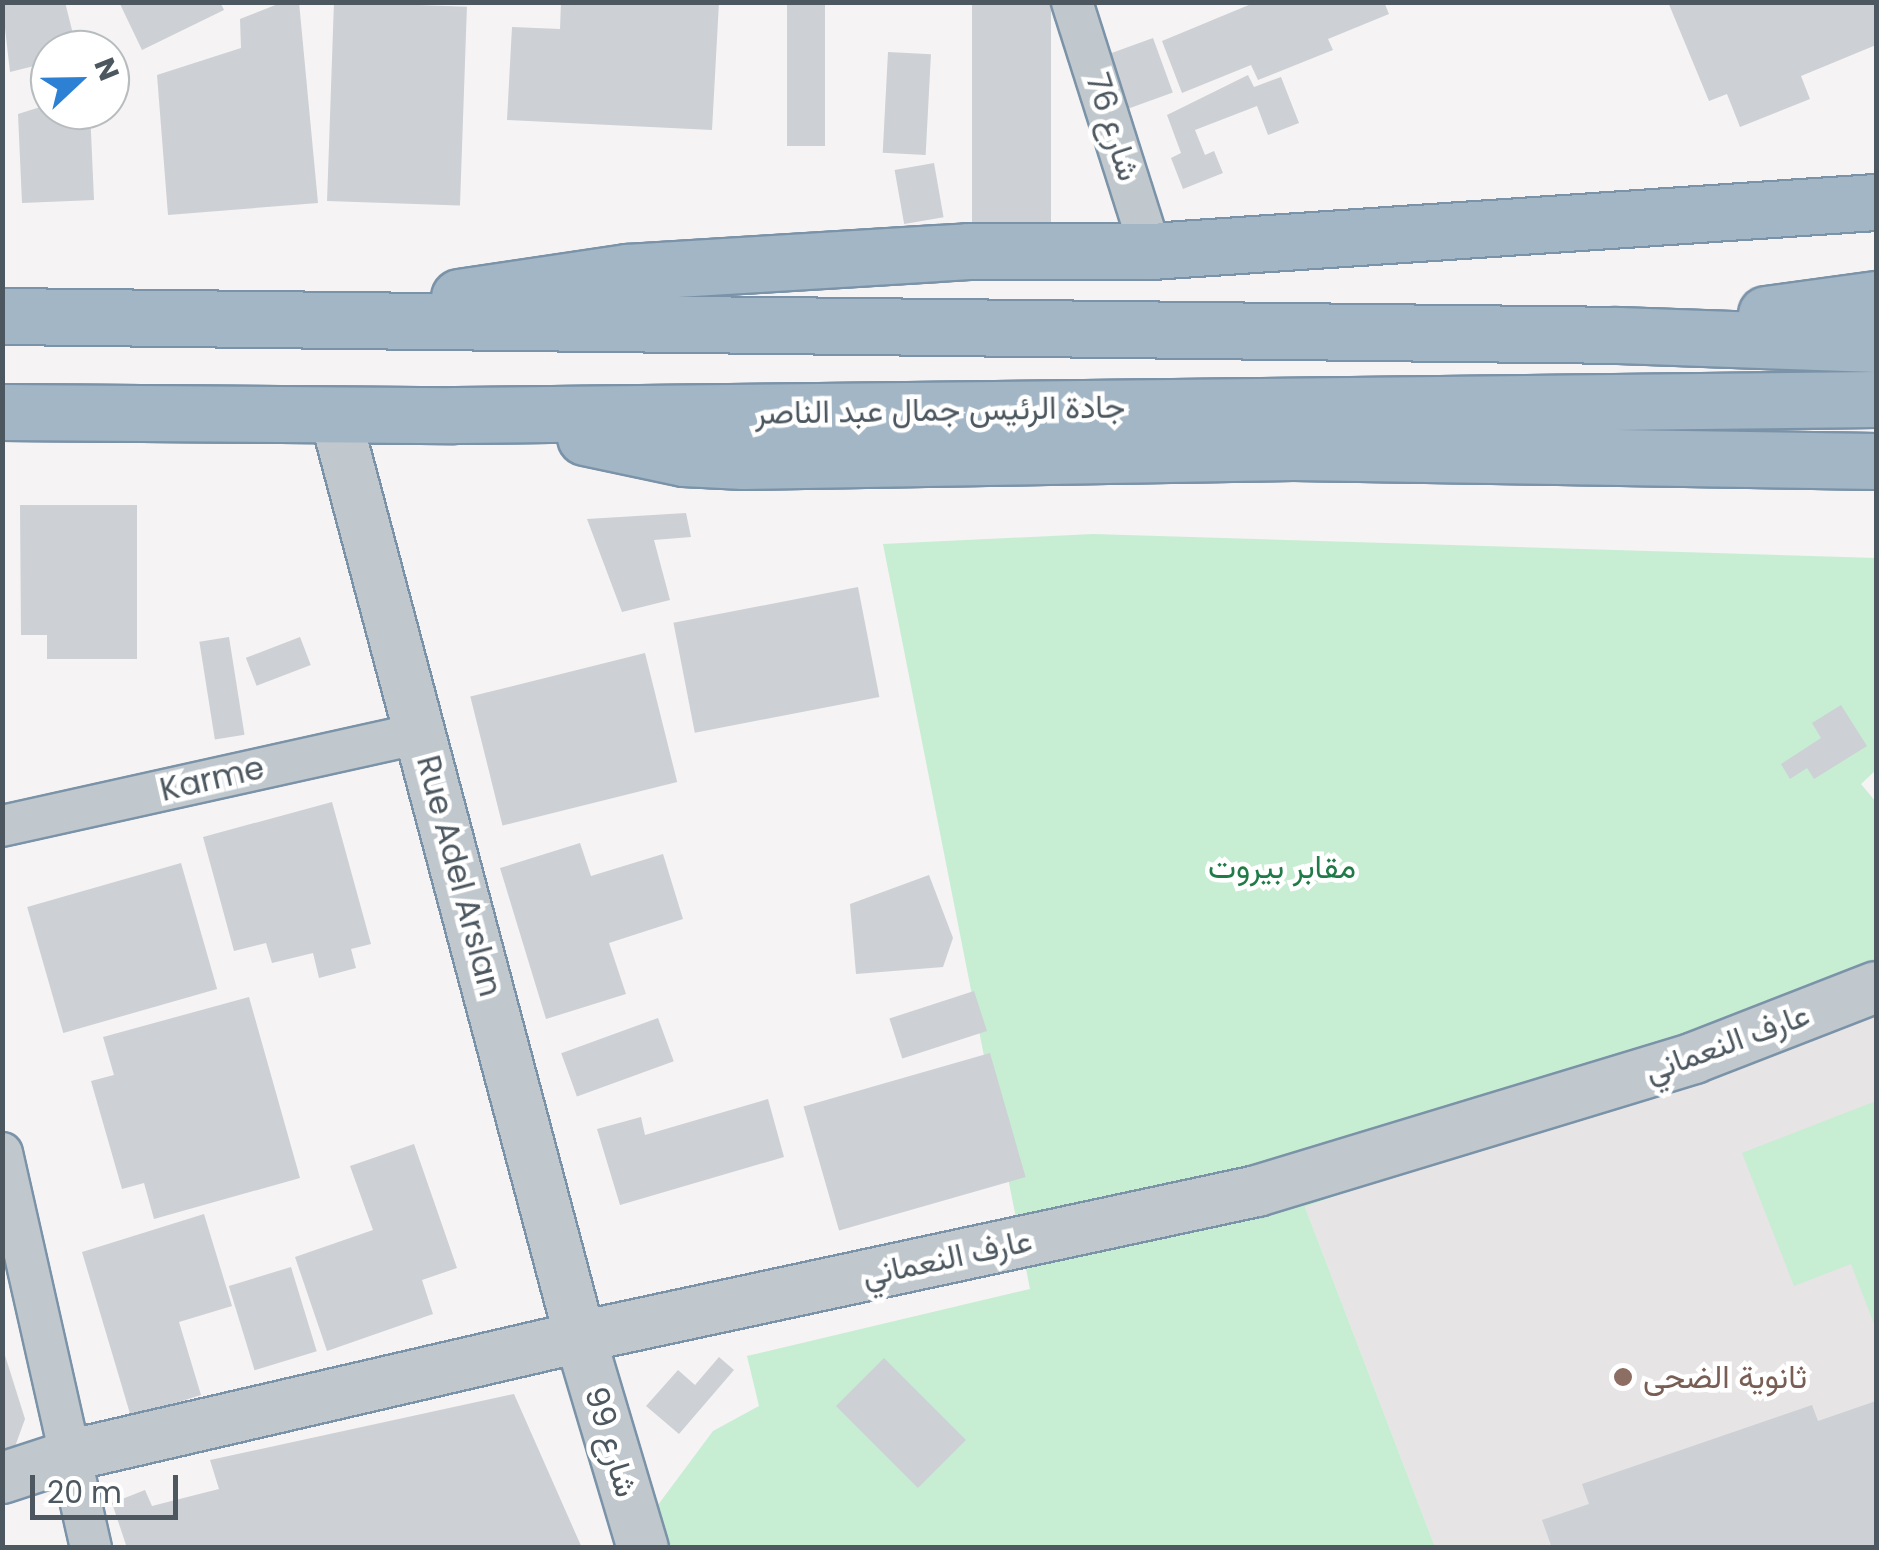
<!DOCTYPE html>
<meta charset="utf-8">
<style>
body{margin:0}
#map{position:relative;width:1879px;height:1550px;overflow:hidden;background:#f5f3f3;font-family:Poppins,Vazirmatn,sans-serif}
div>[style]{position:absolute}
.education>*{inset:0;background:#e6e4e4}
.green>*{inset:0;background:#c7edd3}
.building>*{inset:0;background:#cdd0d4;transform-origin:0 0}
.roads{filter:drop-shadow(2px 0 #7b93a8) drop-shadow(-2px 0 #7b93a8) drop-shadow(0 2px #7b93a8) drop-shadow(0 -2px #7b93a8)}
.minor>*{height:40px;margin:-20px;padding:0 20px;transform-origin:20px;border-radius:20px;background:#c0c8cd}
.tertiary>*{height:50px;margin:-25px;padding:0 25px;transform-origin:25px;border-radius:25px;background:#c0c8cd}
.trunk>*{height:55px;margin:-27.5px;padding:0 27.5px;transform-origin:27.5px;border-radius:27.5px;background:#a3b6c5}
.dots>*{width:28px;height:28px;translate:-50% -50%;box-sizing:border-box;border:5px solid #fff;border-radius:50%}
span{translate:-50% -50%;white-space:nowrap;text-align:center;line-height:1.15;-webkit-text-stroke:9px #fff;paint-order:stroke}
.street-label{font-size:32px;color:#4c575f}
.park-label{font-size:32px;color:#217b49}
.education-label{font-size:32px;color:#785e54}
.left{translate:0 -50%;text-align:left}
.frame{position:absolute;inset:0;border:5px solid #4c575f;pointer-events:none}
.north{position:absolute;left:30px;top:30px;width:100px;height:100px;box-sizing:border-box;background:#fff;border:2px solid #b7bcbf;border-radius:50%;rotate:68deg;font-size:28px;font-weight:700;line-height:40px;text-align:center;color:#4c575f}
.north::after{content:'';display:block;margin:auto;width:35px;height:45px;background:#2d81d5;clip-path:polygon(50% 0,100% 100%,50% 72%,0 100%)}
.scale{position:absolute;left:30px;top:1475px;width:148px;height:45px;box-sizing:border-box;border:5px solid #4c575f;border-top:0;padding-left:12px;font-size:30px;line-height:35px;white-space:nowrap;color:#4c575f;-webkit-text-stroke:8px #fff;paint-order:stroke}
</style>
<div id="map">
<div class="education">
<i style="clip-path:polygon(1876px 1005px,1876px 1547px,1435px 1547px,1305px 1207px)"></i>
</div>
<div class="green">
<i style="clip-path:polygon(1093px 534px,1876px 558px,1876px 770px,1861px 784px,1876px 802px,1876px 1005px,1305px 1207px,1435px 1547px,663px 1548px,652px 1513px,713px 1431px,759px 1406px,747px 1356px,1030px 1289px,883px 544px)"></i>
<i style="clip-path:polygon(1876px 1101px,1876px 1329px,1851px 1264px,1794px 1286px,1742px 1153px)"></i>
</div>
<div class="building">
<i style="clip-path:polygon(2px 2px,65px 2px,77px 50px,50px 50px,50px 62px,10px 72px)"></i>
<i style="clip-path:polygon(220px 2px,224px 10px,142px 50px,120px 4px)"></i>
<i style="clip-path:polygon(283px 2px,299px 2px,318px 203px,168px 215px,157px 75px,241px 48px,240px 19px)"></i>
<i style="left:334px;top:2px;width:133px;height:199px;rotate:2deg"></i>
<i style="clip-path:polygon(561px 2px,719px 2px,712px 130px,507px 120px,512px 27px,560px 29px)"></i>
<i style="left:787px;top:2px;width:38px;height:144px"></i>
<i style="left:972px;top:2px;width:79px;height:235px"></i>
<i style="clip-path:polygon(1256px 2px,1384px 2px,1389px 14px,1328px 39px,1333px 50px,1258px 80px,1251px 65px,1182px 93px,1162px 41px)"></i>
<i style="clip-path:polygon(1668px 2px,1876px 2px,1876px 45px,1801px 76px,1810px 99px,1740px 127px,1727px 94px,1709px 101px)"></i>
<i style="left:1153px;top:38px;width:58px;height:55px;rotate:70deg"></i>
<i style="left:888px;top:52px;width:43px;height:101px;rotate:3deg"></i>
<i style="clip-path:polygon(1248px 75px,1254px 87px,1281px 77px,1299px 123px,1268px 135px,1257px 106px,1195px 130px,1205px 155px,1214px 151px,1223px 173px,1183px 189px,1171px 158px,1181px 153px,1167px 115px)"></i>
<i style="clip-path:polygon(50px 104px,50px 110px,90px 110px,94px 200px,22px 203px,18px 114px)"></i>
<i style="left:934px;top:163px;width:55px;height:40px;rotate:80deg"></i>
<i style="clip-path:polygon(20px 505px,137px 505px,137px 659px,47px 659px,47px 635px,21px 635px)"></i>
<i style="clip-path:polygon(686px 513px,691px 537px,654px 540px,670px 600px,622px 612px,587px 519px)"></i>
<i style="left:858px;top:587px;width:112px;height:188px;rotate:79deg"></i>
<i style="left:229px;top:637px;width:99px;height:30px;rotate:81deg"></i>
<i style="left:300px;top:637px;width:30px;height:58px;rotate:69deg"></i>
<i style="left:645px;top:653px;width:133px;height:180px;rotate:76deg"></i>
<i style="clip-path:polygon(1841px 705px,1867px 746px,1814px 779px,1807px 768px,1790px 779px,1781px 764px,1821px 738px,1812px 723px)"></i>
<i style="clip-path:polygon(332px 802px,371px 944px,351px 949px,356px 968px,319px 978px,313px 953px,272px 963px,266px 943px,234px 951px,203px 837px)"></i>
<i style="clip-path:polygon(580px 843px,591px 876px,663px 854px,683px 919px,609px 943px,626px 994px,546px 1019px,500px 868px)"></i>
<i style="left:181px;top:863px;width:131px;height:160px;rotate:74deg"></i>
<i style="clip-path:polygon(929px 875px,953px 938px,943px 967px,856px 974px,850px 904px)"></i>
<i style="left:974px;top:991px;width:42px;height:89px;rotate:72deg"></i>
<i style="clip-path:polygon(249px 997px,300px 1178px,154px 1219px,144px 1183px,122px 1189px,91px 1081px,114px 1075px,103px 1037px)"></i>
<i style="left:658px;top:1018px;width:46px;height:103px;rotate:70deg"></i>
<i style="left:990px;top:1053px;width:129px;height:194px;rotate:74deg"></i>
<i style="clip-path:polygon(768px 1099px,784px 1157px,620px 1205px,597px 1129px,641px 1117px,645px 1135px)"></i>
<i style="clip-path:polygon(414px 1144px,457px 1268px,422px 1280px,433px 1314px,327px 1351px,295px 1257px,373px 1230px,350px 1166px)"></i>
<i style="clip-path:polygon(204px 1214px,232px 1306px,179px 1322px,201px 1395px,131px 1417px,82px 1252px)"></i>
<i style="left:291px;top:1267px;width:88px;height:65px;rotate:73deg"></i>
<i style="clip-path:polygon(3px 1349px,25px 1419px,13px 1452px,2px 1455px)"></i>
<i style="clip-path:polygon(719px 1357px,734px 1370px,679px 1434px,646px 1406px,678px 1370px,695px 1385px)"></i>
<i style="left:884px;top:1358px;width:116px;height:68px;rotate:45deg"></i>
<i style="clip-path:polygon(514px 1394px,582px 1548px,127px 1548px,112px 1503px,145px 1490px,152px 1506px,219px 1489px,210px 1460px)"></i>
<i style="clip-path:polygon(1876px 1401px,1876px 1548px,1552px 1548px,1542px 1520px,1589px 1504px,1582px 1484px,1812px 1405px,1818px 1421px)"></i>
</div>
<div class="roads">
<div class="minor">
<i style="left:1072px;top:2px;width:261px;rotate:72.4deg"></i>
<i style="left:2px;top:826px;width:429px;rotate:-12.5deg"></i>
<i style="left:2px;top:1153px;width:405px;rotate:77.3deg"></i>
</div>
<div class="tertiary">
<i style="left:335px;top:415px;width:954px;rotate:75.12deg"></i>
<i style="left:580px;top:1337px;width:220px;rotate:73.4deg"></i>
<i style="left:2px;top:1478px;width:74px;rotate:-18.2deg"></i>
<i style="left:72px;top:1455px;width:522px;rotate:-13.08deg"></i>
<i style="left:580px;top:1337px;width:693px;rotate:-12.17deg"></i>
<i style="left:1257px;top:1191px;width:457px;rotate:-16.9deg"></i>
<i style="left:1694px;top:1058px;width:195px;rotate:-21.3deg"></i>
</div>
<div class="trunk">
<i style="left:459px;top:297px;width:170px;rotate:-8.5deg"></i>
<i style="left:627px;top:272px;width:342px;rotate:-3.5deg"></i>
<i style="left:968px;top:251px;width:183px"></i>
<i style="left:1151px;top:251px;width:727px;rotate:-3.87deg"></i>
<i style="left:1766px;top:314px;width:111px;rotate:-7.8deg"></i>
<i style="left:2px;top:316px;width:1615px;rotate:0.67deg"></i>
<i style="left:1617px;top:335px;width:259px;rotate:2deg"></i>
<i style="left:2px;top:412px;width:452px;rotate:0.4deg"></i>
<i style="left:454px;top:415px;width:1422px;rotate:-0.64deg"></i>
<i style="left:585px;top:437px;width:100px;rotate:12.1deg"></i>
<i style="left:683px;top:458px;width:60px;rotate:2.9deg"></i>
<i style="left:743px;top:461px;width:550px;rotate:-0.94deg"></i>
<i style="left:1293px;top:452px;width:583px;rotate:0.88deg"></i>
</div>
</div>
<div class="dots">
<i style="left:1623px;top:1377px;background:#8d6e63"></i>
</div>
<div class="street-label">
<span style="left:1113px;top:127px;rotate:72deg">شارع 76</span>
<span style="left:940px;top:410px;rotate:-1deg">جادة الرئيس جمال عبد الناصر</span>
<span style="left:212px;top:779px;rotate:-13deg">Karme</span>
<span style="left:459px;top:876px;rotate:75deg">Rue Adel Arslan</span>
<span style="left:1727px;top:1043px;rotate:-20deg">عارف النعماني</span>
<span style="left:947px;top:1258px;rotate:-12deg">عارف النعماني</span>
<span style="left:611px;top:1442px;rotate:73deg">شارع 99</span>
</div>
<div class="park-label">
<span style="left:1282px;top:867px">مقابر بيروت</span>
</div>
<div class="education-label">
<span class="left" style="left:1643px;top:1377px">ثانوية الضحى</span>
</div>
<div class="frame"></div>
<div class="north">N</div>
<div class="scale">20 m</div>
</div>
